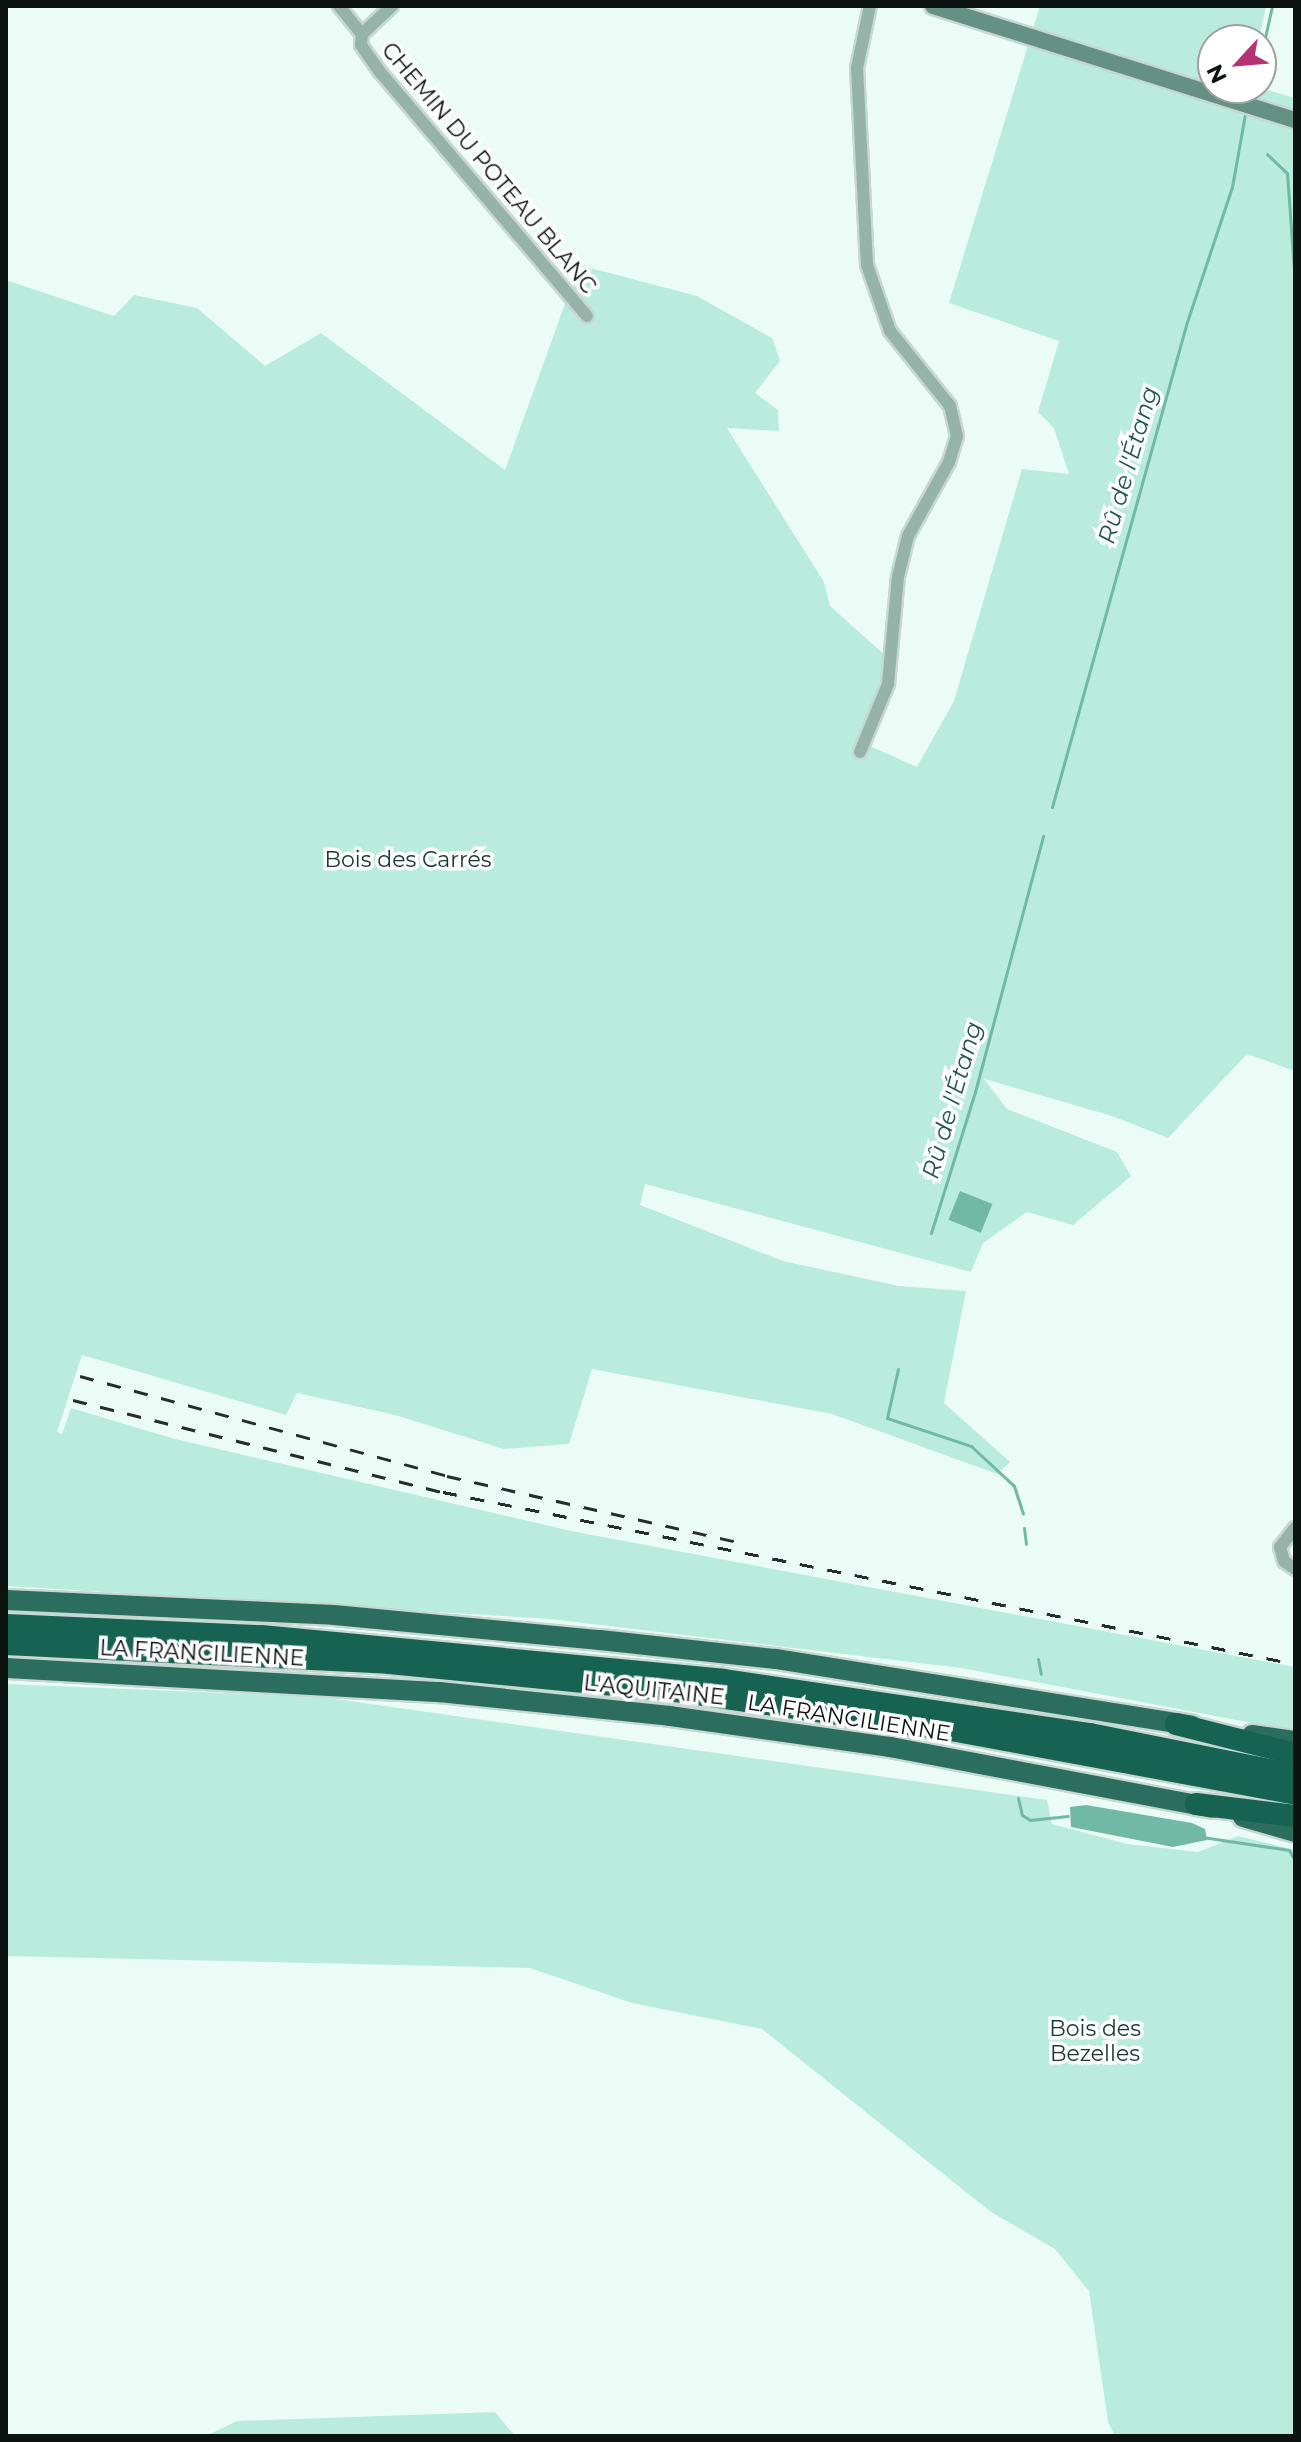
<!DOCTYPE html>
<meta charset="utf-8">
<style>
body{margin:0}
#map{position:relative;width:1301px;height:2442px;overflow:hidden;background:#ebfcf7;font-family:Montserrat,sans-serif}
div>[style]{position:absolute}
.green>*{inset:0;background:#b9ecdc}
.water>*{inset:0;background:#72b9a5;transform-origin:0 0}
.stream>*{height:3px;margin:-1.5px;padding:0 1.5px;transform-origin:1.5px;border-radius:1.5px;background:#72b9a5}
.roads{filter:drop-shadow(2px 0 #c7d7d2) drop-shadow(-2px 0 #c7d7d2) drop-shadow(0 2px #c7d7d2) drop-shadow(0 -2px #c7d7d2)}
.minor>*{height:12px;margin:-6px;padding:0 6px;transform-origin:6px;border-radius:6px;background:#95b3a9}
.secondary>*{height:16px;margin:-8px;padding:0 8px;transform-origin:8px;border-radius:8px;background:#649183}
.trunk>*{height:20px;margin:-10px;padding:0 10px;transform-origin:10px;border-radius:10px;background:#2b6e5e}
.motorway>*{height:22px;margin:-11px;padding:0 11px;transform-origin:11px;border-radius:11px;background:#176352}
.rail>*{height:3px;margin-top:-1.5px;transform-origin:0;background:repeating-linear-gradient(90deg,#262e2b 0 14px,transparent 0 28px)}
span{translate:-50% -50%;white-space:nowrap;text-align:center;line-height:1.15;-webkit-text-stroke:7px #fff;paint-order:stroke}
.street-label{font-size:22px;color:#0d1311}
.park-label{font-size:22px;color:#173930}
.water-label{font-size:24px;color:#20594b;font-style:italic}
.frame{position:absolute;inset:0;border:8px solid #0d1311;pointer-events:none}
.north{position:absolute;left:1197px;top:24px;width:80px;height:80px;box-sizing:border-box;background:#fff;border:2px solid #9ea1a0;border-radius:50%;rotate:244deg;font-size:22px;font-weight:700;line-height:32px;text-align:center;color:#0d1311}
.north::after{content:'';display:block;margin:auto;width:28px;height:36px;background:#b73275;clip-path:polygon(50% 0,100% 100%,50% 72%,0 100%)}
</style>
<div id="map">
<div class="green">
<i style="clip-path:polygon(1040px 6px,1266px 6px,1259px 40px,1213px 40px,1213px 88px,1261px 88px,1295px 98px,1295px 1071px,1247px 1054px,1168px 1138px,1112px 1116px,984px 1079px,1007px 1109px,1117px 1152px,1131px 1176px,1073px 1225px,1027px 1212px,983px 1243px,971px 1272px,645px 1184px,640px 1205px,783px 1261px,899px 1286px,966px 1291px,944px 1403px,1010px 1462px,997px 1474px,832px 1414px,592px 1369px,569px 1444px,504px 1449px,395px 1415px,297px 1393px,286px 1415px,82px 1355px,57px 1432px,62px 1434px,71px 1408px,175px 1439px,571px 1531px,1295px 1667px,1295px 1731px,961px 1668px,550px 1619px,6px 1586px,6px 280px,114px 316px,134px 295px,197px 308px,265px 366px,321px 333px,505px 470px,579px 265px,697px 296px,772px 338px,780px 361px,755px 393px,778px 410px,779px 431px,727px 428px,824px 582px,830px 606px,887px 657px,861px 742px,917px 767px,954px 701px,1022px 469px,1069px 474px,1054px 428px,1038px 412px,1059px 341px,949px 303px)"></i>
<i style="clip-path:polygon(6px 1684px,322px 1697px,1047px 1800px,1052px 1824px,1127px 1844px,1198px 1852px,1238px 1836px,1295px 1850px,1295px 2436px,1115px 2436px,1108px 2422px,1089px 2291px,1055px 2249px,991px 2212px,762px 2029px,632px 2003px,530px 1968px,6px 1956px)"></i>
<i style="clip-path:polygon(495px 2412px,515px 2436px,206px 2436px,237px 2421px)"></i>
</div>
<div class="water">
<i style="left:960px;top:1191px;width:35px;height:31px;rotate:22deg"></i>
<i style="clip-path:polygon(1086px 1805px,1192px 1823px,1205px 1829px,1207px 1840px,1173px 1847px,1071px 1827px,1070px 1807px)"></i>
</div>
<div class="stream">
<i style="left:1261px;top:55px;width:50px;rotate:-77.3deg"></i>
<i style="left:1250px;top:96px;width:8px;rotate:-76deg"></i>
<i style="left:1267px;top:154px;width:28px;rotate:44deg"></i>
<i style="left:1287px;top:173px;width:112px;rotate:85.9deg"></i>
<i style="left:1052px;top:807px;width:500px;rotate:-74.46deg"></i>
<i style="left:1186px;top:325px;width:145px;rotate:-71.6deg"></i>
<i style="left:1232px;top:187px;width:74px;rotate:-79.9deg"></i>
<i style="left:931px;top:1233px;width:148px;rotate:-72.7deg"></i>
<i style="left:975px;top:1092px;width:265px;rotate:-75.1deg"></i>
<i style="left:898px;top:1369px;width:50px;rotate:102.7deg"></i>
<i style="left:887px;top:1418px;width:89px;rotate:18.4deg"></i>
<i style="left:971px;top:1446px;width:59px;rotate:42.9deg"></i>
<i style="left:1014px;top:1486px;width:29px;rotate:72deg"></i>
<i style="left:1024px;top:1528px;width:16px;rotate:83deg"></i>
<i style="left:1038px;top:1659px;width:15px;rotate:79deg"></i>
<i style="left:1018px;top:1798px;width:17px;rotate:77deg"></i>
<i style="left:1022px;top:1815px;width:9px;rotate:32deg"></i>
<i style="left:1030px;top:1820px;width:38px;rotate:-6deg"></i>
<i style="left:1202px;top:1837px;width:88px;rotate:8.5deg"></i>
<i style="left:1289px;top:1850px;width:13px;rotate:61deg"></i>
</div>
<div class="roads">
<div class="minor">
<i style="left:339px;top:6px;width:36px;rotate:51deg"></i>
<i style="left:362px;top:34px;width:11px;rotate:95deg"></i>
<i style="left:361px;top:45px;width:33px;rotate:55deg"></i>
<i style="left:380px;top:72px;width:320px;rotate:49.7deg"></i>
<i style="left:362px;top:34px;width:41px;rotate:-43deg"></i>
<i style="left:860px;top:752px;width:74px;rotate:-67.6deg"></i>
<i style="left:888px;top:684px;width:107px;rotate:-84.7deg"></i>
<i style="left:898px;top:577px;width:42px;rotate:-76.3deg"></i>
<i style="left:908px;top:536px;width:85px;rotate:-61deg"></i>
<i style="left:949px;top:462px;width:27px;rotate:-73deg"></i>
<i style="left:957px;top:436px;width:31px;rotate:-103deg"></i>
<i style="left:950px;top:406px;width:96px;rotate:-128.7deg"></i>
<i style="left:890px;top:331px;width:70px;rotate:-109.2deg"></i>
<i style="left:867px;top:265px;width:197px;rotate:-92.9deg"></i>
<i style="left:857px;top:68px;width:63px;rotate:-78.2deg"></i>
<i style="left:1295px;top:1528px;width:24px;rotate:128deg"></i>
<i style="left:1280px;top:1547px;width:15px;rotate:74deg"></i>
<i style="left:1284px;top:1561px;width:14px;rotate:36deg"></i>
</div>
<div class="secondary">
<i style="left:933px;top:6px;width:380px;rotate:17.5deg"></i>
</div>
<div class="trunk">
<i style="left:6px;top:1600px;width:328px;rotate:2.6deg"></i>
<i style="left:334px;top:1615px;width:267px;rotate:5.4deg"></i>
<i style="left:600px;top:1640px;width:177px;rotate:6.2deg"></i>
<i style="left:776px;top:1659px;width:421px;rotate:9.1deg"></i>
<i style="left:6px;top:1668px;width:434px;rotate:3.2deg"></i>
<i style="left:439px;top:1692px;width:232px;rotate:5.9deg"></i>
<i style="left:670px;top:1716px;width:222px;rotate:8deg"></i>
<i style="left:890px;top:1747px;width:328px;rotate:10.7deg"></i>
<i style="left:1252px;top:1735px;width:43px;rotate:7.9deg"></i>
<i style="left:1243px;top:1817px;width:54px;rotate:16.1deg"></i>
</div>
<div class="motorway">
<i style="left:6px;top:1625px;width:255px;rotate:2.5deg"></i>
<i style="left:261px;top:1636px;width:464px;rotate:5.4deg"></i>
<i style="left:723px;top:1680px;width:371px;rotate:8.4deg"></i>
<i style="left:1090px;top:1734px;width:209px;rotate:11.3deg"></i>
<i style="left:6px;top:1644px;width:383px;rotate:2.8deg"></i>
<i style="left:389px;top:1663px;width:295px;rotate:5.6deg"></i>
<i style="left:683px;top:1692px;width:271px;rotate:8.1deg"></i>
<i style="left:951px;top:1730px;width:350px;rotate:10.5deg"></i>
<i style="left:1176px;top:1724px;width:123px;rotate:14.1deg"></i>
<i style="left:1196px;top:1804px;width:100px;rotate:6.9deg"></i>
</div>
</div>
<div class="rail">
<i style="left:80px;top:1376px;width:380px;rotate:15.2deg"></i>
<i style="left:447px;top:1476px;width:303px;rotate:12.8deg"></i>
<i style="left:73px;top:1400px;width:381px;rotate:14deg"></i>
<i style="left:443px;top:1492px;width:869px;rotate:11.41deg"></i>
</div>
<div class="street-label">
<span style="left:489px;top:168px;rotate:50deg">CHEMIN DU POTEAU BLANC</span>
<span style="left:202px;top:1653px;rotate:3deg">LA FRANCILIENNE</span>
<span style="left:654px;top:1690px;rotate:6deg">L'AQUITAINE</span>
<span style="left:849px;top:1718px;rotate:9deg">LA FRANCILIENNE</span>
</div>
<div class="park-label">
<span style="left:408px;top:860px">Bois des Carrés</span>
<span style="left:1095px;top:2041px">Bois des<br>Bezelles</span>
</div>
<div class="water-label">
<span style="left:1128px;top:465px;rotate:-74deg">Rû de l'Étang</span>
<span style="left:952px;top:1100px;rotate:-74deg">Rû de l'Étang</span>
</div>
<div class="frame"></div>
<div class="north">N</div>
</div>
